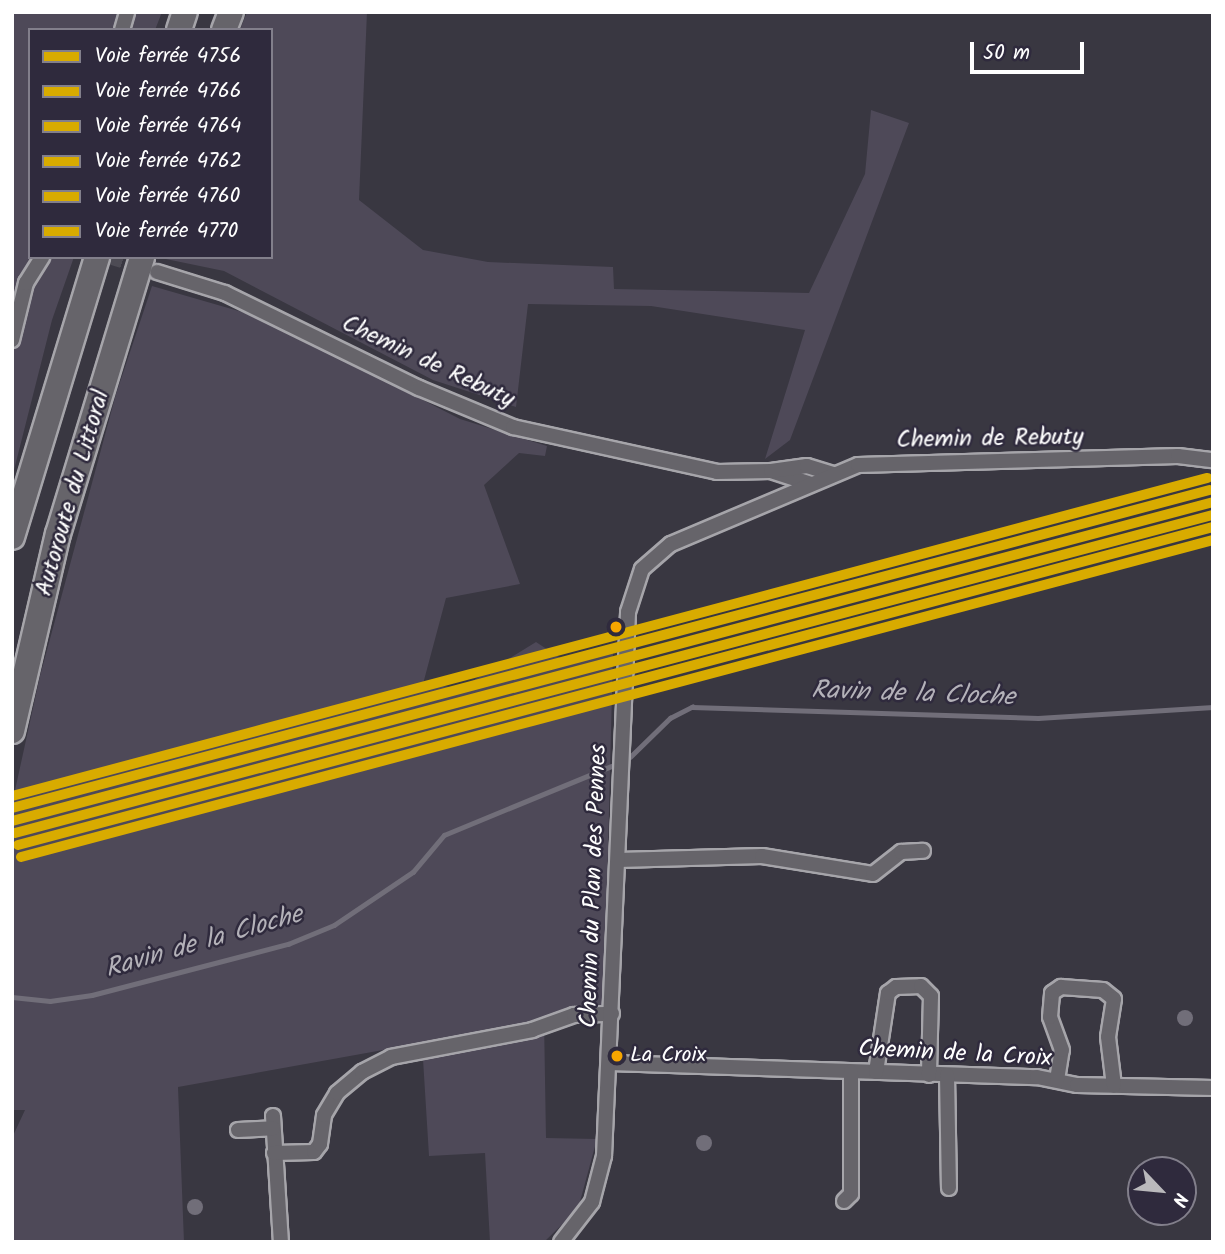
<!DOCTYPE html>
<meta charset="utf-8">
<style>
body{margin:0}
#map{position:relative;width:1225px;height:1254px;overflow:hidden;background:#393741;font-family:Kalam,sans-serif}
div>[style]{position:absolute}
.green>*{inset:0;background:#4e4958}
.water>*{inset:0;background:#716e79}
.round{border-radius:50%}
.stream>*{height:4.5px;margin:-2.25px;padding:0 2.25px;transform-origin:2.25px;border-radius:2.25px;background:#716e79}
.minor-tunnel>*{height:14px;margin-top:-7px;transform-origin:0;background:repeating-linear-gradient(90deg,#4d4b54 0 14px,transparent 0 21px)}
.roads{filter:drop-shadow(2px 0 #a6a5aa) drop-shadow(-2px 0 #a6a5aa) drop-shadow(0 2px #a6a5aa) drop-shadow(0 -2px #a6a5aa)}
.minor>*{height:14px;margin:-7px;padding:0 7px;transform-origin:7px;border-radius:7px;background:#66646a}
.motorway>*{height:24px;margin:-12px;padding:0 12px;transform-origin:12px;border-radius:12px;background:#66646a}
.rail-1>*{height:10px;margin:-5px;padding:0 5px;transform-origin:5px;border-radius:5px;background:#d8ab00}
.rail-2>*{height:10px;margin:-5px;padding:0 5px;transform-origin:5px;border-radius:5px;background:#d8ab00}
.rail-3>*{height:10px;margin:-5px;padding:0 5px;transform-origin:5px;border-radius:5px;background:#d8ab00}
.rail-4>*{height:10px;margin:-5px;padding:0 5px;transform-origin:5px;border-radius:5px;background:#d8ab00}
.rail-5>*{height:10px;margin:-5px;padding:0 5px;transform-origin:5px;border-radius:5px;background:#d8ab00}
.rail-6>*{height:10px;margin:-5px;padding:0 5px;transform-origin:5px;border-radius:5px;background:#d8ab00}
.dots>*{width:19px;height:19px;translate:-50% -50%;box-sizing:border-box;border:4px solid #2f2a3d;border-radius:50%}
span{translate:-50% -50%;white-space:nowrap;text-align:center;line-height:1.15;-webkit-text-stroke:5px #2f2a3d;paint-order:stroke}
.bus-label{font-size:22px;color:#fff}
.left{translate:0 -50%;text-align:left}
.street-label{font-size:24px;color:#fff}
.water-label{font-size:26px;color:#b4b2b9;font-style:italic}
.frame{position:absolute;inset:0;border:14px solid #fff;pointer-events:none}
.legend{position:absolute;left:28px;top:28px;width:245px;height:231px;box-sizing:border-box;background:#2f2a3d;border:2px solid #827f8b;margin:0;padding:9px 12px;list-style:none;font-size:21px;color:#fff}
.legend li{display:flex;align-items:center;gap:14px;height:35px}
.legend b{width:35px;border:2px solid #827f8b}
.north{position:absolute;left:1127px;top:1156px;width:70px;height:70px;box-sizing:border-box;background:#2f2a3d;border:2px solid #827f8b;border-radius:50%;rotate:116deg;font-size:19px;font-weight:700;line-height:28px;text-align:center;color:#fff}
.north::after{content:'';display:block;margin:auto;width:24px;height:32px;background:#bab9bc;clip-path:polygon(50% 0,100% 100%,50% 72%,0 100%)}
.scale{position:absolute;left:970px;top:42px;width:114px;height:32px;box-sizing:border-box;border:4px solid #fff;border-top:0;padding-left:9px;font-size:21px;line-height:24px;white-space:nowrap;color:#fff;-webkit-text-stroke:5px #2f2a3d;paint-order:stroke}
</style>
<div id="map">
<div class="green">
<i style="clip-path:polygon(12px 12px,162px 12px,155px 30px,30px 30px,30px 257px,74px 257px,52px 320px,12px 478px)"></i>
<i style="clip-path:polygon(247px 12px,367px 12px,359px 200px,423px 250px,488px 262px,613px 267px,614px 289px,809px 293px,865px 174px,871px 110px,909px 123px,790px 440px,765px 459px,805px 330px,651px 306px,528px 304px,516px 407px,433px 380px,224px 271px,161px 258px,271px 257px,271px 30px,240px 30px)"></i>
<i style="clip-path:polygon(152px 286px,263px 318px,460px 419px,547px 446px,545px 456px,519px 453px,484px 485px,520px 584px,446px 598px,423px 684px,461px 688px,536px 642px,568px 663px,613px 653px,604px 1009px,544px 1019px,546px 1138px,597px 1139px,578px 1209px,544px 1242px,490px 1242px,485px 1153px,429px 1156px,422px 1043px,178px 1087px,184px 1242px,12px 1242px,12px 1138px,25px 1110px,12px 1110px,12px 804px,40px 676px,116px 394px)"></i>
</div>
<div class="water">
<i class="round" style="left:1177px;top:1010px;width:16px;height:16px"></i>
<i class="round" style="left:696px;top:1135px;width:16px;height:16px"></i>
<i class="round" style="left:187px;top:1199px;width:16px;height:16px"></i>
</div>
<div class="stream">
<i style="left:630px;top:757px;width:56px;rotate:-44.3deg"></i>
<i style="left:670px;top:718px;width:25px;rotate:-27deg"></i>
<i style="left:692px;top:707px;width:346px;rotate:1.8deg"></i>
<i style="left:1038px;top:718px;width:175px;rotate:-3.6deg"></i>
<i style="left:12px;top:997px;width:38px;rotate:6deg"></i>
<i style="left:50px;top:1001px;width:42px;rotate:-8.1deg"></i>
<i style="left:92px;top:995px;width:203px;rotate:-14.6deg"></i>
<i style="left:288px;top:944px;width:50px;rotate:-22.4deg"></i>
<i style="left:334px;top:925px;width:95px;rotate:-33.9deg"></i>
<i style="left:413px;top:872px;width:48px;rotate:-50deg"></i>
<i style="left:444px;top:835px;width:181px;rotate:-22.4deg"></i>
</div>
<div class="minor-tunnel">
<i style="left:109px;top:257px;width:39px;rotate:17deg"></i>
</div>
<div class="roads">
<div class="minor">
<i style="left:122px;top:30px;width:19px;rotate:-74deg"></i>
<i style="left:157px;top:272px;width:71px;rotate:17.2deg"></i>
<i style="left:225px;top:293px;width:216px;rotate:26.1deg"></i>
<i style="left:419px;top:388px;width:102px;rotate:22.5deg"></i>
<i style="left:513px;top:427px;width:209px;rotate:12.4deg"></i>
<i style="left:717px;top:472px;width:54px;rotate:-1.1deg"></i>
<i style="left:12px;top:340px;width:59px;rotate:-76.2deg"></i>
<i style="left:26px;top:283px;width:31px;rotate:-58deg"></i>
<i style="left:811px;top:484px;width:42px;rotate:-162deg"></i>
<i style="left:771px;top:471px;width:36px;rotate:-8deg"></i>
<i style="left:807px;top:466px;width:28px;rotate:17deg"></i>
<i style="left:618px;top:860px;width:144px;rotate:-1.6deg"></i>
<i style="left:762px;top:856px;width:112px;rotate:9.2deg"></i>
<i style="left:873px;top:874px;width:36px;rotate:-38deg"></i>
<i style="left:901px;top:852px;width:22px;rotate:-3deg"></i>
<i style="left:610px;top:1063px;width:427px;rotate:1.9deg"></i>
<i style="left:1037px;top:1077px;width:41px;rotate:11.3deg"></i>
<i style="left:1077px;top:1085px;width:136px;rotate:1.3deg"></i>
<i style="left:876px;top:1072px;width:80px;rotate:-81.4deg"></i>
<i style="left:888px;top:993px;width:10px;rotate:-37deg"></i>
<i style="left:896px;top:987px;width:25px;rotate:-2deg"></i>
<i style="left:921px;top:986px;width:14px;rotate:45deg"></i>
<i style="left:931px;top:996px;width:79px;rotate:91.5deg"></i>
<i style="left:947px;top:1075px;width:113px;rotate:89deg"></i>
<i style="left:1057px;top:1080px;width:30px;rotate:-81deg"></i>
<i style="left:1062px;top:1050px;width:35px;rotate:-110deg"></i>
<i style="left:1050px;top:1017px;width:24px;rotate:-85deg"></i>
<i style="left:1052px;top:993px;width:11px;rotate:-34deg"></i>
<i style="left:1061px;top:987px;width:42px;rotate:4.1deg"></i>
<i style="left:1103px;top:990px;width:14px;rotate:39deg"></i>
<i style="left:1114px;top:999px;width:38px;rotate:99deg"></i>
<i style="left:1108px;top:1037px;width:49px;rotate:83deg"></i>
<i style="left:273px;top:1116px;width:126px;rotate:86.4deg"></i>
<i style="left:238px;top:1130px;width:35px;rotate:-3deg"></i>
<i style="left:274px;top:1153px;width:40px;rotate:-1.4deg"></i>
<i style="left:314px;top:1152px;width:10px;rotate:-53deg"></i>
<i style="left:320px;top:1144px;width:29px;rotate:-82deg"></i>
<i style="left:324px;top:1115px;width:26px;rotate:-59deg"></i>
<i style="left:337px;top:1093px;width:33px;rotate:-40deg"></i>
<i style="left:362px;top:1072px;width:33px;rotate:-27deg"></i>
<i style="left:391px;top:1057px;width:144px;rotate:-10.8deg"></i>
<i style="left:532px;top:1030px;width:45px;rotate:-19.7deg"></i>
<i style="left:574px;top:1015px;width:38px;rotate:-2deg"></i>
<i style="left:844px;top:1201px;width:10px;rotate:-45deg"></i>
<i style="left:851px;top:1194px;width:122px;rotate:-90deg"></i>
<i style="left:561px;top:1242px;width:51px;rotate:-52.2deg"></i>
<i style="left:592px;top:1202px;width:48px;rotate:-75.4deg"></i>
<i style="left:604px;top:1156px;width:545px;rotate:-87.47deg"></i>
<i style="left:628px;top:612px;width:45px;rotate:-72deg"></i>
<i style="left:642px;top:569px;width:38px;rotate:-41deg"></i>
<i style="left:671px;top:544px;width:203px;rotate:-22.9deg"></i>
<i style="left:858px;top:465px;width:320px;rotate:-1.6deg"></i>
<i style="left:1178px;top:456px;width:35px;rotate:7deg"></i>
</div>
<div class="motorway">
<i style="left:179px;top:30px;width:19px;rotate:-72deg"></i>
<i style="left:224px;top:30px;width:19px;rotate:-69deg"></i>
<i style="left:12px;top:537px;width:293px;rotate:-73.1deg"></i>
<i style="left:12px;top:731px;width:202px;rotate:-76.9deg"></i>
<i style="left:58px;top:534px;width:289px;rotate:-73.1deg"></i>
</div>
</div>
<div class="rail-1">
<i style="left:12px;top:821px;width:1243px;rotate:-14.87deg"></i>
</div>
<div class="rail-2">
<i style="left:15px;top:833px;width:1239px;rotate:-14.87deg"></i>
</div>
<div class="rail-3">
<i style="left:12px;top:808px;width:1239px;rotate:-14.87deg"></i>
</div>
<div class="rail-4">
<i style="left:18px;top:845px;width:1237px;rotate:-14.9deg"></i>
</div>
<div class="rail-5">
<i style="left:12px;top:796px;width:1237px;rotate:-14.9deg"></i>
</div>
<div class="rail-6">
<i style="left:21px;top:857px;width:1233px;rotate:-14.89deg"></i>
</div>
<div class="dots">
<i style="left:616px;top:627px;background:#f7a600"></i>
<i style="left:617px;top:1056px;background:#f7a600"></i>
</div>
<div class="bus-label">
<span class="left" style="left:630px;top:1056px">La Croix</span>
</div>
<div class="street-label">
<span style="left:428px;top:362px;rotate:25deg">Chemin de Rebuty</span>
<span style="left:990px;top:439px;rotate:-1deg">Chemin de Rebuty</span>
<span style="left:73px;top:493px;rotate:-74deg">Autoroute du Littoral</span>
<span style="left:594px;top:886px;rotate:-88deg">Chemin du Plan des Pennes</span>
<span style="left:955px;top:1054px;rotate:3deg">Chemin de la Croix</span>
</div>
<div class="water-label">
<span style="left:913px;top:695px;rotate:2deg">Ravin de la Cloche</span>
<span style="left:204px;top:943px;rotate:-16deg">Ravin de la Cloche</span>
</div>
<div class="frame"></div>
<ul class="legend">
<li><b style="height:9px;background:#d8ab00"></b>Voie ferrée 4756</li>
<li><b style="height:9px;background:#d8ab00"></b>Voie ferrée 4766</li>
<li><b style="height:9px;background:#d8ab00"></b>Voie ferrée 4764</li>
<li><b style="height:9px;background:#d8ab00"></b>Voie ferrée 4762</li>
<li><b style="height:9px;background:#d8ab00"></b>Voie ferrée 4760</li>
<li><b style="height:9px;background:#d8ab00"></b>Voie ferrée 4770</li>
</ul>
<div class="north">N</div>
<div class="scale">50 m</div>
</div>
